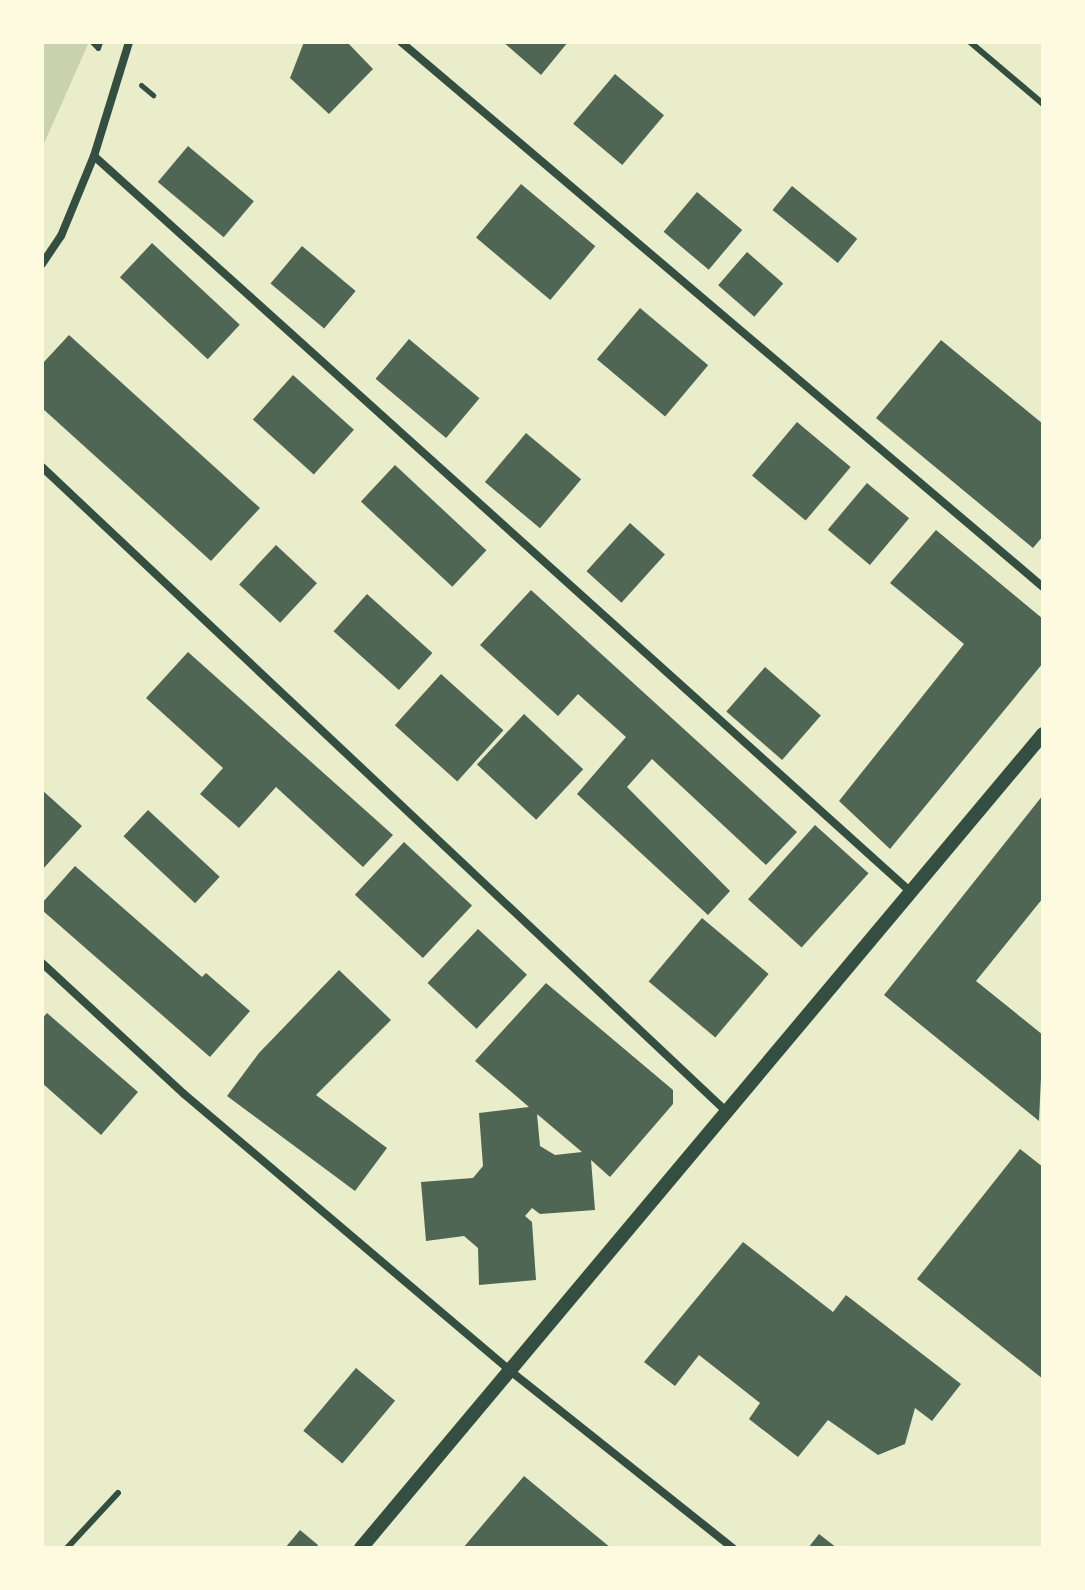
<!DOCTYPE html>
<style>
body{margin:0}
#map{position:relative;width:1085px;height:1590px;overflow:hidden;background:#e9edc9;font-family:"Source Sans 3",sans-serif}
div>[style]{position:absolute}
.green>*{inset:0;background:#cad2ad}
.building>*{inset:0;background:#4f6655;transform-origin:0 0}
.path>*{height:5px;margin:-2.5px;padding:0 2.5px;transform-origin:2.5px;border-radius:2.5px;background:#344e41}
.service>*{height:6px;margin:-3px;padding:0 3px;transform-origin:3px;border-radius:3px;background:#344e41}
.minor>*{height:8px;margin:-4px;padding:0 4px;transform-origin:4px;border-radius:4px;background:#344e41}
.tertiary>*{height:14px;margin:-7px;padding:0 7px;transform-origin:7px;border-radius:7px;background:#344e41}
span{translate:-50% -50%;white-space:nowrap;text-align:center;line-height:1.15;-webkit-text-stroke:6px #fefae0;paint-order:stroke}
.frame{position:absolute;inset:0;border:44px solid #fefae0;pointer-events:none}
</style>
<div id="map">
<div class="green">
<i style="clip-path:polygon(42px 42px,89px 42px,42px 148px)"></i>
</div>
<div class="building">
<i style="clip-path:polygon(304px 42px,347px 42px,373px 69px,329px 114px,290px 78px)"></i>
<i style="clip-path:polygon(503px 42px,568px 42px,541px 75px)"></i>
<i style="left:615px;top:74px;width:64px;height:65px;rotate:40deg"></i>
<i style="left:188px;top:146px;width:86px;height:47px;rotate:40deg"></i>
<i style="left:521px;top:184px;width:97px;height:70px;rotate:40deg"></i>
<i style="left:792px;top:186px;width:84px;height:31px;rotate:39deg"></i>
<i style="left:697px;top:192px;width:59px;height:52px;rotate:40deg"></i>
<i style="left:152px;top:243px;width:120px;height:47px;rotate:43deg"></i>
<i style="left:302px;top:246px;width:70px;height:49px;rotate:40deg"></i>
<i style="left:747px;top:252px;width:48px;height:44px;rotate:41deg"></i>
<i style="left:640px;top:308px;width:89px;height:67px;rotate:40deg"></i>
<i style="clip-path:polygon(69px 335px,260px 508px,211px 561px,42px 408px,42px 364px)"></i>
<i style="left:409px;top:339px;width:92px;height:52px;rotate:40deg"></i>
<i style="clip-path:polygon(941px 340px,1043px 424px,1043px 536px,1033px 548px,876px 418px)"></i>
<i style="left:293px;top:375px;width:82px;height:60px;rotate:42deg"></i>
<i style="left:797px;top:422px;width:70px;height:70px;rotate:40deg"></i>
<i style="left:526px;top:433px;width:72px;height:64px;rotate:40deg"></i>
<i style="left:395px;top:465px;width:125px;height:50px;rotate:43deg"></i>
<i style="left:867px;top:483px;width:55px;height:61px;rotate:40deg"></i>
<i style="left:630px;top:523px;width:47px;height:65px;rotate:42deg"></i>
<i style="clip-path:polygon(936px 530px,1043px 619px,1043px 663px,890px 849px,839px 801px,964px 644px,890px 583px)"></i>
<i style="left:276px;top:545px;width:56px;height:54px;rotate:43deg"></i>
<i style="clip-path:polygon(531px 590px,797px 832px,766px 865px,652px 759px,627px 787px,730px 891px,708px 915px,577px 794px,626px 737px,578px 694px,558px 716px,480px 645px)"></i>
<i style="left:367px;top:594px;width:88px;height:50px;rotate:42deg"></i>
<i style="clip-path:polygon(188px 652px,393px 835px,363px 867px,276px 787px,239px 828px,200px 794px,223px 768px,146px 698px)"></i>
<i style="left:765px;top:667px;width:74px;height:59px;rotate:41deg"></i>
<i style="left:441px;top:674px;width:84px;height:69px;rotate:42deg"></i>
<i style="left:524px;top:714px;width:81px;height:69px;rotate:43deg"></i>
<i style="clip-path:polygon(42px 790px,82px 826px,42px 870px)"></i>
<i style="clip-path:polygon(1043px 795px,1043px 898px,976px 981px,1043px 1035px,1039px 1121px,884px 995px)"></i>
<i style="left:148px;top:810px;width:98px;height:36px;rotate:43deg"></i>
<i style="left:815px;top:825px;width:72px;height:100px;rotate:42deg"></i>
<i style="left:404px;top:842px;width:93px;height:72px;rotate:43deg"></i>
<i style="clip-path:polygon(75px 866px,202px 977px,206px 973px,250px 1011px,210px 1057px,42px 910px,42px 903px)"></i>
<i style="left:702px;top:918px;width:87px;height:83px;rotate:40deg"></i>
<i style="left:478px;top:929px;width:67px;height:74px;rotate:43deg"></i>
<i style="clip-path:polygon(339px 970px,391px 1020px,316px 1095px,387px 1148px,355px 1191px,227px 1096px,259px 1053px)"></i>
<i style="clip-path:polygon(evenodd,546px 983px,673px 1090px,673px 1104px,610px 1177px,591px 1160px,595px 1210px,540px 1214px,532px 1208px,525px 1216px,532px 1222px,536px 1280px,479px 1285px,478px 1248px,464px 1236px,426px 1241px,421px 1182px,473px 1178px,483px 1166px,479px 1113px,529px 1107px,475px 1061px,546px 983px,537px 1114px,582px 1152px,555px 1155px,540px 1146px,537px 1114px)"></i>
<i style="clip-path:polygon(47px 1013px,138px 1092px,101px 1135px,42px 1083px,42px 1019px)"></i>
<i style="clip-path:polygon(1020px 1149px,1043px 1167px,1043px 1379px,917px 1279px)"></i>
<i style="clip-path:polygon(743px 1242px,833px 1312px,846px 1295px,961px 1384px,932px 1421px,915px 1408px,905px 1444px,878px 1455px,828px 1420px,798px 1457px,749px 1419px,760px 1403px,699px 1355px,675px 1386px,644px 1362px)"></i>
<i style="left:356px;top:1368px;width:51px;height:82px;rotate:40deg"></i>
<i style="clip-path:polygon(524px 1476px,577px 1520px,611px 1548px,463px 1548px)"></i>
<i style="clip-path:polygon(300px 1530px,318px 1545px,316px 1548px,285px 1548px)"></i>
<i style="clip-path:polygon(819px 1534px,837px 1548px,808px 1548px)"></i>
</div>
<div class="path">
<i style="left:92px;top:42px;width:8px;rotate:45deg"></i>
<i style="left:98px;top:48px;width:6px;rotate:-72deg"></i>
<i style="left:141px;top:85px;width:16px;rotate:40deg"></i>
</div>
<div class="service">
<i style="left:970px;top:42px;width:96px;rotate:40.3deg"></i>
<i style="left:67px;top:1548px;width:75px;rotate:-47.2deg"></i>
</div>
<div class="minor">
<i style="left:401px;top:42px;width:842px;rotate:40.33deg"></i>
<i style="left:94px;top:156px;width:1101px;rotate:42.02deg"></i>
<i style="left:42px;top:264px;width:34px;rotate:-56deg"></i>
<i style="left:61px;top:236px;width:87px;rotate:-67.6deg"></i>
<i style="left:94px;top:156px;width:119px;rotate:-72.9deg"></i>
<i style="left:42px;top:467px;width:941px;rotate:43.28deg"></i>
<i style="left:42px;top:963px;width:193px;rotate:42.7deg"></i>
<i style="left:184px;top:1094px;width:426px;rotate:40.3deg"></i>
<i style="left:509px;top:1370px;width:286px;rotate:38.5deg"></i>
</div>
<div class="tertiary">
<i style="left:361px;top:1548px;width:1062px;rotate:-50.04deg"></i>
</div>
<div class="frame"></div>
</div>
